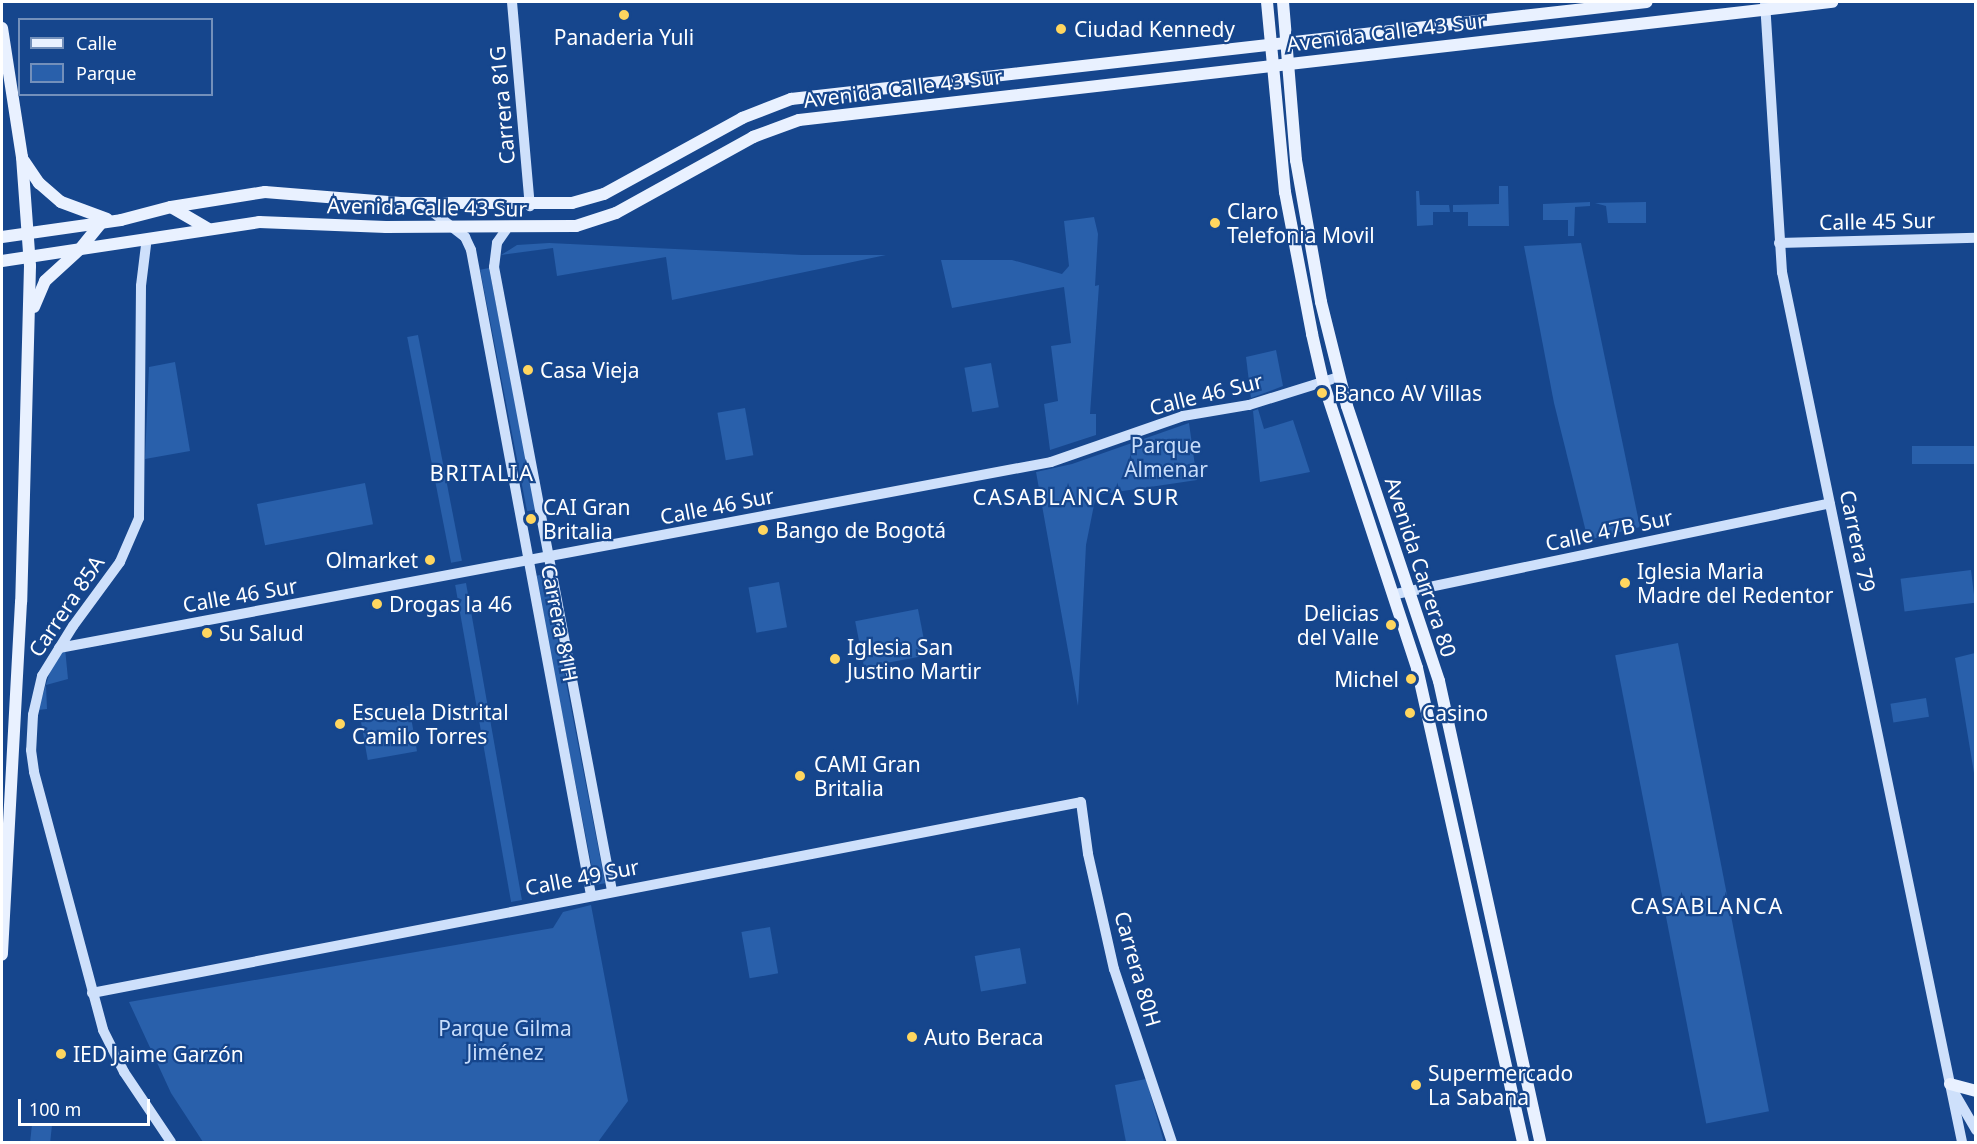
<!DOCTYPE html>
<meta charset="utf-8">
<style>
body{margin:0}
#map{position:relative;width:1977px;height:1144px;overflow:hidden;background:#16468d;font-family:"Noto Sans",sans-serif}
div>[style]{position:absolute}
.green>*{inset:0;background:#2960ab;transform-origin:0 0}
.secondary>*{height:10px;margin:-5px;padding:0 5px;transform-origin:5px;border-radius:5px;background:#cee0fb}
.primary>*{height:12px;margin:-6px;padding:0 6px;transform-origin:6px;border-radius:6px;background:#e9f1ff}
.dots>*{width:16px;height:16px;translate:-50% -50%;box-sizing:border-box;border:3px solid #16468d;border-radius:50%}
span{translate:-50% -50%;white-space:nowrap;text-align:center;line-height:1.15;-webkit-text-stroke:4.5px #16468d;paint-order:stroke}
.poi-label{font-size:21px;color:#fff}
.left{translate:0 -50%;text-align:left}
.right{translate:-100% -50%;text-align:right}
.street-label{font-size:21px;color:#fff}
.park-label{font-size:21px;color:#c7ddfb}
.neighbourhood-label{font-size:22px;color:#fff;letter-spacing:1.5px}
.frame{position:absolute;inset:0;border:3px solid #fff;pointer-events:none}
.legend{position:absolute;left:18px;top:18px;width:195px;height:78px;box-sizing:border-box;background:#16468d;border:2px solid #7390bb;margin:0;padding:8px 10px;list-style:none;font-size:18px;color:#fff}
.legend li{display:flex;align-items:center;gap:12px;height:30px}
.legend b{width:30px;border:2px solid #7390bb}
.scale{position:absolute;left:18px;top:1099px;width:132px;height:27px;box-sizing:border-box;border:3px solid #fff;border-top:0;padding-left:8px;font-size:18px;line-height:21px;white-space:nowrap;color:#fff;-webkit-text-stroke:4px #16468d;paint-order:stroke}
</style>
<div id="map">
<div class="green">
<i style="clip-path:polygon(1499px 186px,1508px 186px,1509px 226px,1468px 226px,1468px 212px,1453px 212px,1453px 205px,1499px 204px)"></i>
<i style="clip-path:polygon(1416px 191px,1419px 191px,1420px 205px,1449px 205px,1450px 212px,1433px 212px,1433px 225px,1417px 226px)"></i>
<i style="clip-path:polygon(1590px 202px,1590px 206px,1575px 207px,1574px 236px,1568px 236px,1568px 220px,1543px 220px,1543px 204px)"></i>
<i style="clip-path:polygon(1646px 202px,1646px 223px,1608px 223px,1606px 206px,1595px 203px)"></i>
<i style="clip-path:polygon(1094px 217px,1098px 234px,1095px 286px,1099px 285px,1090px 414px,1096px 414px,1096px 435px,1050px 450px,1044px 404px,1058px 401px,1051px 346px,1071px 343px,1064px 287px,952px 308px,941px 260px,1012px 260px,1062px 274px,1069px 266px,1064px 221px)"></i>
<i style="clip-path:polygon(549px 243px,802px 255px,886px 255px,672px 300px,666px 257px,557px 276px,553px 248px,501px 255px,517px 245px)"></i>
<i style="clip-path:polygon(1581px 243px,1640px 527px,1588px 540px,1554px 403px,1524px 246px)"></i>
<i style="left:489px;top:268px;width:246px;height:9px;rotate:79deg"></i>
<i style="left:418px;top:335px;width:230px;height:11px;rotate:79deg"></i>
<i style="clip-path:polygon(1276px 350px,1283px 386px,1251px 398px,1246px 357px)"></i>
<i style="clip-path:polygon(175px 362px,190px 451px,145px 459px,149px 367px)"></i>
<i style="left:991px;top:363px;width:45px;height:27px;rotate:80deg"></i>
<i style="left:745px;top:408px;width:48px;height:28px;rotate:80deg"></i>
<i style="clip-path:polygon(1258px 409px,1264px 429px,1293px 420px,1310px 472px,1260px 482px,1253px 411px)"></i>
<i style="clip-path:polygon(1189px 423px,1197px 480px,1096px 495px,1086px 545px,1078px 706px,1036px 472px,1072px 464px)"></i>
<i style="left:1975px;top:446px;width:18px;height:63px;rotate:90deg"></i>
<i style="left:365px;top:483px;width:42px;height:110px;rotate:79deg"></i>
<i style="left:1971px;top:570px;width:33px;height:71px;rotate:83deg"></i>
<i style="left:545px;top:574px;width:315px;height:10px;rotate:79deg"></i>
<i style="left:779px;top:582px;width:46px;height:31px;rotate:80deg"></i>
<i style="left:466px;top:583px;width:322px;height:11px;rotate:80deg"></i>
<i style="left:918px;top:609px;width:47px;height:64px;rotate:79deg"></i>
<i style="left:1678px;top:643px;width:477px;height:64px;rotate:79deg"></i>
<i style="clip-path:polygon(65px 648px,68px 679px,46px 685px,47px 709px,38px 710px,53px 662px)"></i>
<i style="clip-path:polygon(1975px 653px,1976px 779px,1975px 779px,1955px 658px)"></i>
<i style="left:1926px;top:698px;width:19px;height:36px;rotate:81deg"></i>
<i style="left:409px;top:706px;width:46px;height:50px;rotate:80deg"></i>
<i style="clip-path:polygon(591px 905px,628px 1101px,598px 1142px,203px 1142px,171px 1093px,129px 1002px,553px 928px,563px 912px)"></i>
<i style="left:770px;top:927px;width:47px;height:29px;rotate:80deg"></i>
<i style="left:1020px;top:948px;width:36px;height:46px;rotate:80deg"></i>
<i style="clip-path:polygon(1146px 1079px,1164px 1142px,1126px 1142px,1115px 1085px)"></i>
<i style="left:32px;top:1124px;width:20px;height:18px;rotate:6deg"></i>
</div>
<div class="secondary">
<i style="left:512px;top:2px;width:205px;rotate:85deg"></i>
<i style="left:1765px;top:2px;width:271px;rotate:86.4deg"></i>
<i style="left:1782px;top:272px;width:888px;rotate:78.31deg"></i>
<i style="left:421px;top:203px;width:56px;rotate:37.7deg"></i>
<i style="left:465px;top:237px;width:14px;rotate:65deg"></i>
<i style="left:471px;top:250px;width:656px;rotate:79.46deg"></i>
<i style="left:508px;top:227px;width:19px;rotate:125deg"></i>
<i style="left:497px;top:243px;width:24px;rotate:97deg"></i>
<i style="left:494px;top:267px;width:635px;rotate:79.29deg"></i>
<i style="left:1779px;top:243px;width:197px;rotate:-1.5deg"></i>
<i style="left:146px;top:245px;width:41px;rotate:97deg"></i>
<i style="left:141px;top:286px;width:232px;rotate:90.5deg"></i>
<i style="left:139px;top:518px;width:48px;rotate:113.4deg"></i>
<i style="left:120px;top:562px;width:79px;rotate:126.3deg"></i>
<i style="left:73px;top:626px;width:59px;rotate:121.8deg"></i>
<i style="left:42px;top:676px;width:40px;rotate:103deg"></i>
<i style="left:33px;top:715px;width:35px;rotate:93deg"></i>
<i style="left:31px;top:750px;width:22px;rotate:82deg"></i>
<i style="left:34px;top:772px;width:267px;rotate:75deg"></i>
<i style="left:103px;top:1030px;width:47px;rotate:63.4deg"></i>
<i style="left:124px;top:1072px;width:84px;rotate:56.1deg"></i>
<i style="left:1396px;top:594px;width:443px;rotate:-11.8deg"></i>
<i style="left:59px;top:648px;width:1009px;rotate:-10.62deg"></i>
<i style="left:1051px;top:462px;width:140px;rotate:-19.2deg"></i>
<i style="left:1183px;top:416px;width:67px;rotate:-9.5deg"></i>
<i style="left:1249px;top:405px;width:94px;rotate:-17.3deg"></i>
<i style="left:92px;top:993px;width:1007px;rotate:-10.93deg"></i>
<i style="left:1081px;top:802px;width:52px;rotate:82.3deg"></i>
<i style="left:1088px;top:854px;width:118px;rotate:77.3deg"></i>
<i style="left:1114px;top:969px;width:182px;rotate:71.5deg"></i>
<i style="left:1955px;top:1094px;width:42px;rotate:59.7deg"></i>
</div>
<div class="primary">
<i style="left:1267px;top:2px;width:191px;rotate:84.6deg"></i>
<i style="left:1285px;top:192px;width:145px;rotate:79.2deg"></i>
<i style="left:1312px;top:334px;width:49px;rotate:77.1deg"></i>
<i style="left:1323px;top:382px;width:301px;rotate:71.8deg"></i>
<i style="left:1417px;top:668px;width:486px;rotate:77.4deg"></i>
<i style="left:1283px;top:2px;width:159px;rotate:85.3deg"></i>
<i style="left:1296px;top:160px;width:144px;rotate:80deg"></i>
<i style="left:1321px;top:302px;width:107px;rotate:76deg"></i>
<i style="left:1347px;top:406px;width:290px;rotate:71.5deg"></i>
<i style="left:1439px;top:681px;width:472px;rotate:77.6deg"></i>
<i style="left:2px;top:28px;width:131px;rotate:81.2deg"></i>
<i style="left:22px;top:157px;width:109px;rotate:85.8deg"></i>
<i style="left:30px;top:266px;width:336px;rotate:91.5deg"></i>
<i style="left:21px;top:602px;width:353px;rotate:93.1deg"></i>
<i style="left:24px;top:161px;width:27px;rotate:56deg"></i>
<i style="left:39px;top:183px;width:29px;rotate:41deg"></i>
<i style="left:61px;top:202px;width:49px;rotate:20.3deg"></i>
<i style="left:171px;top:207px;width:42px;rotate:30.3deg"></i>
<i style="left:2px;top:237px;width:120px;rotate:-8.1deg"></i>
<i style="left:121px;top:220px;width:52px;rotate:-14.6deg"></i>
<i style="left:171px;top:207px;width:95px;rotate:-9.1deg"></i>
<i style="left:265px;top:192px;width:136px;rotate:4.6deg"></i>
<i style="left:401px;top:203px;width:171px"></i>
<i style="left:572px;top:203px;width:33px;rotate:-16deg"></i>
<i style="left:604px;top:194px;width:158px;rotate:-28.8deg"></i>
<i style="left:742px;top:118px;width:53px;rotate:-21.2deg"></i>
<i style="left:791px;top:99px;width:861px;rotate:-6.47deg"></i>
<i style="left:2px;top:261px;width:260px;rotate:-8.6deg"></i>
<i style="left:259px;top:222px;width:127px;rotate:2.3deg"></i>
<i style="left:386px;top:227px;width:190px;rotate:-0.3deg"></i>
<i style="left:576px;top:226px;width:42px;rotate:-18deg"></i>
<i style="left:616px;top:213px;width:157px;rotate:-29deg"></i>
<i style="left:753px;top:137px;width:49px;rotate:-20.3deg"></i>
<i style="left:799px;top:120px;width:1040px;rotate:-6.52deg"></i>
<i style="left:34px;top:307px;width:28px;rotate:-67deg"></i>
<i style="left:45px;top:281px;width:47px;rotate:-42.4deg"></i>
<i style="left:80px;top:249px;width:33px;rotate:-51deg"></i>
<i style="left:1950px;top:1084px;width:27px;rotate:15deg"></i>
</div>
<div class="dots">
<i style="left:624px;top:15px;background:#ffd65f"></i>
<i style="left:1061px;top:29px;background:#ffd65f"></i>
<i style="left:1215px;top:223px;background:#ffd65f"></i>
<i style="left:528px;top:370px;background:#ffd65f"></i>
<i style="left:1322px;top:393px;background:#ffd65f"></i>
<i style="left:531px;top:519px;background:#ffd65f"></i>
<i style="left:763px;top:530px;background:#ffd65f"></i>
<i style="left:430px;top:560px;background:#ffd65f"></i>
<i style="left:1625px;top:583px;background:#ffd65f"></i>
<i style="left:377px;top:604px;background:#ffd65f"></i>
<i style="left:1391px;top:625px;background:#ffd65f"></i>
<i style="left:207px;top:633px;background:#ffd65f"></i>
<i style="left:835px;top:659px;background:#ffd65f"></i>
<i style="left:1411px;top:679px;background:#ffd65f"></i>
<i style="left:1410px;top:713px;background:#ffd65f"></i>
<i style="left:340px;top:724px;background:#ffd65f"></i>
<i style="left:800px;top:776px;background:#ffd65f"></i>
<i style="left:912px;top:1037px;background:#ffd65f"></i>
<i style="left:61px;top:1054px;background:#ffd65f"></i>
<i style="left:1416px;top:1085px;background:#ffd65f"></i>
</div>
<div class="poi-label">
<span class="left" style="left:1074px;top:29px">Ciudad Kennedy</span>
<span style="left:624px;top:37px">Panaderia Yuli</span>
<span class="left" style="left:1227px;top:223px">Claro<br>Telefonia Movil</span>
<span class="left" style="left:540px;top:370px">Casa Vieja</span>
<span class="left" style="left:1334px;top:393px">Banco AV Villas</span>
<span class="left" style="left:543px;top:519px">CAI Gran<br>Britalia</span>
<span class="left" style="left:775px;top:530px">Bango de Bogotá</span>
<span class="right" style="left:418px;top:560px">Olmarket</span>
<span class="left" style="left:1637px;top:583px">Iglesia Maria<br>Madre del Redentor</span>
<span class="left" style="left:389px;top:604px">Drogas la 46</span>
<span class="right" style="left:1379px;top:625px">Delicias<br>del Valle</span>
<span class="left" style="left:219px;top:633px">Su Salud</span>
<span class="left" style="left:847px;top:659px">Iglesia San<br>Justino Martir</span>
<span class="right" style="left:1399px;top:679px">Michel</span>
<span class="left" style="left:352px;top:724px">Escuela Distrital<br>Camilo Torres</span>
<span class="left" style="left:1422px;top:713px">Casino</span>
<span class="left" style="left:814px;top:776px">CAMI Gran<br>Britalia</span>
<span class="left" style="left:924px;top:1037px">Auto Beraca</span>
<span class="left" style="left:73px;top:1054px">IED Jaime Garzón</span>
<span class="left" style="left:1428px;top:1085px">Supermercado<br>La Sabana</span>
</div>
<div class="street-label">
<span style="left:1386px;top:32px;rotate:-7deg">Avenida Calle 43 Sur</span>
<span style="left:903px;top:88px;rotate:-7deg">Avenida Calle 43 Sur</span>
<span style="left:502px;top:105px;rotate:-95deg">Carrera 81G</span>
<span style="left:427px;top:207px;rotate:1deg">Avenida Calle 43 Sur</span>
<span style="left:1877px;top:221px;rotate:-1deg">Calle 45 Sur</span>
<span style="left:1206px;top:394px;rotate:-14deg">Calle 46 Sur</span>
<span style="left:717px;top:506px;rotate:-11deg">Calle 46 Sur</span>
<span style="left:1609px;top:530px;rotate:-12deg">Calle 47B Sur</span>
<span style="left:1858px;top:541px;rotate:78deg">Carrera 79</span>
<span style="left:1421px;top:567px;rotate:72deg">Avenida Carrera 80</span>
<span style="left:240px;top:595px;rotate:-10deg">Calle 46 Sur</span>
<span style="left:66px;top:606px;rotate:-56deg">Carrera 85A</span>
<span style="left:560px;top:623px;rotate:79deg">Carrera 81H</span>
<span style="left:582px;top:877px;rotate:-11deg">Calle 49 Sur</span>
<span style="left:1138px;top:969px;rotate:74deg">Carrera 80H</span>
</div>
<div class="park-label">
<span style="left:1166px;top:457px">Parque<br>Almenar</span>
<span style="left:505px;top:1040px">Parque Gilma<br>Jiménez</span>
</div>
<div class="neighbourhood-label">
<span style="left:482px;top:473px">BRITALIA</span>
<span style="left:1076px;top:497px">CASABLANCA SUR</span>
<span style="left:1707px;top:906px">CASABLANCA</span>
</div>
<div class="frame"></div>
<ul class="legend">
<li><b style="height:8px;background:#e9f1ff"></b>Calle</li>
<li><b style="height:16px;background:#2960ab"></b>Parque</li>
</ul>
<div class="scale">100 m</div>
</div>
